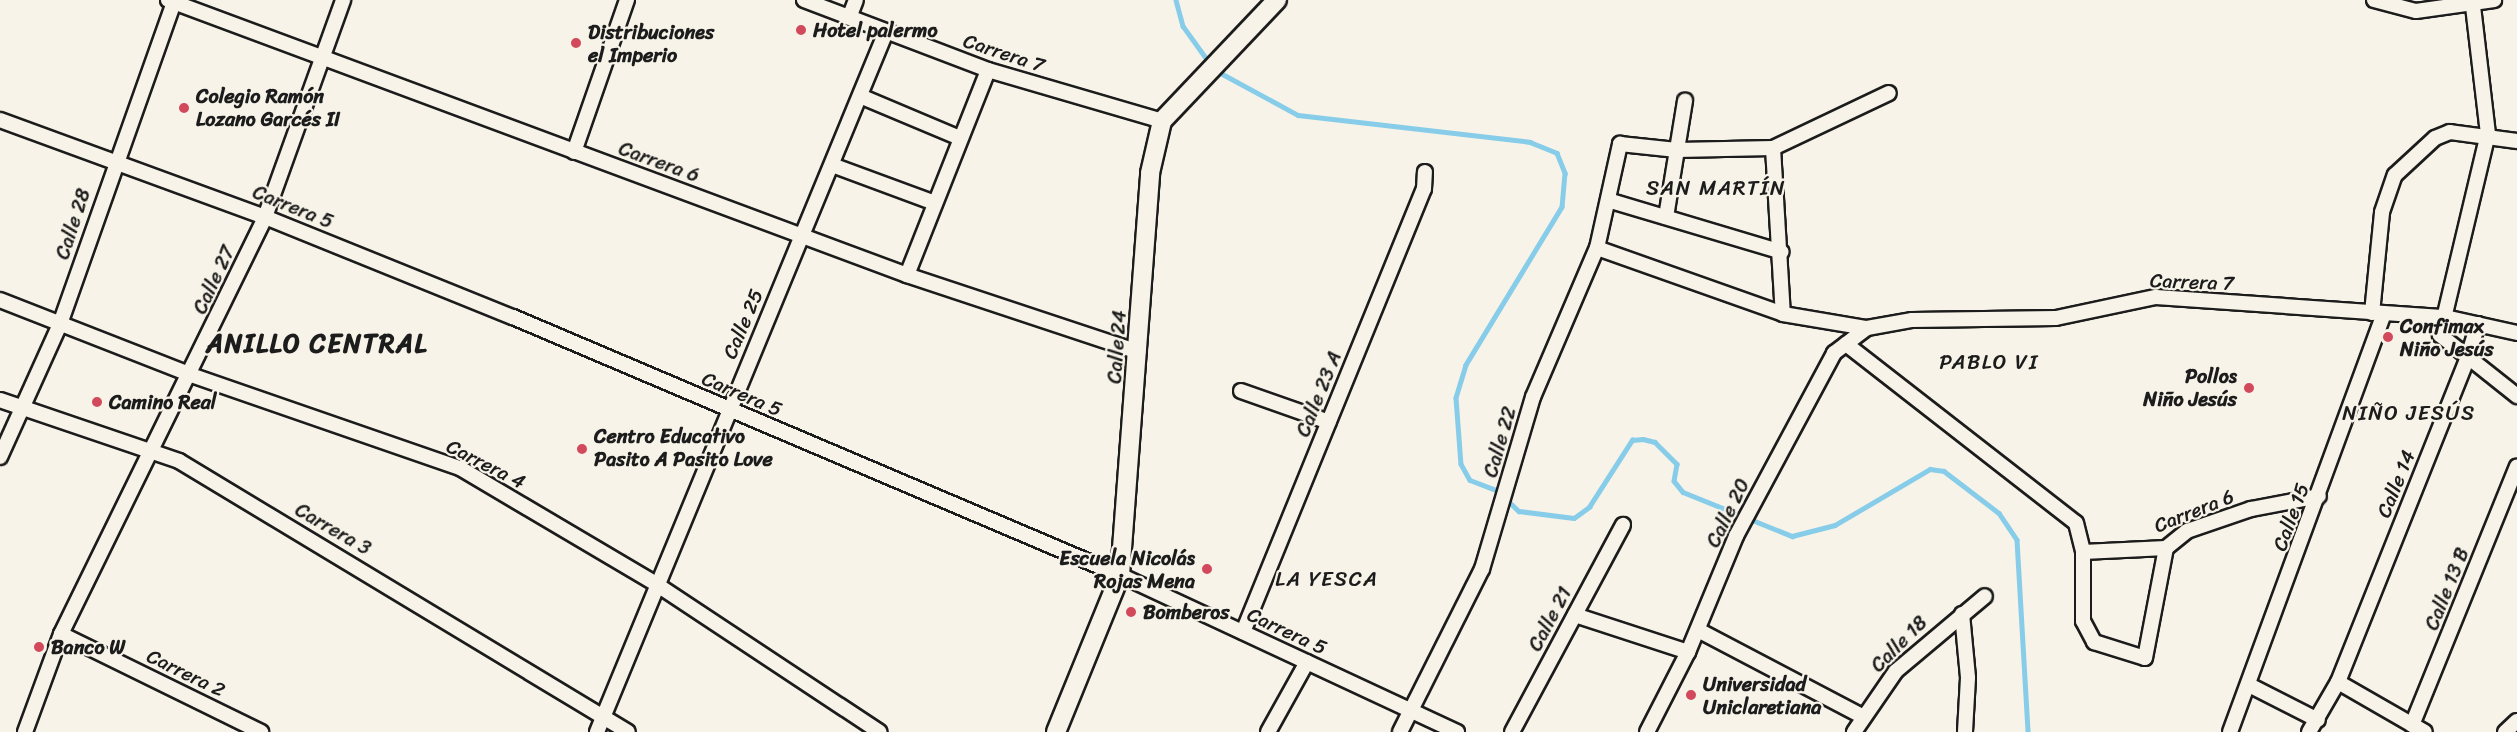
<!DOCTYPE html>
<meta charset="utf-8">
<style>
body{margin:0}
#map{position:relative;width:2517px;height:732px;overflow:hidden;background:#f7f3e8;font-family:Sriracha,sans-serif}
div>[style]{position:absolute}
.stream>*{height:4.5px;margin:-2.25px;padding:0 2.25px;transform-origin:2.25px;border-radius:2.25px;background:#87cde9}
.roads{filter:drop-shadow(2px 0 #1c1c1c) drop-shadow(-2px 0 #1c1c1c) drop-shadow(0 2px #1c1c1c) drop-shadow(0 -2px #1c1c1c)}
.minor>*{height:14px;margin:-7px;padding:0 7px;transform-origin:7px;border-radius:7px;background:#f7f3e8}
.tertiary>*{height:18px;margin:-9px;padding:0 9px;transform-origin:9px;border-radius:9px;background:#f7f3e8}
.dots>*{width:16px;height:16px;translate:-50% -50%;box-sizing:border-box;border:3px solid #f7f3e8;border-radius:50%}
span{translate:-50% -50%;white-space:nowrap;text-align:center;line-height:1.15;-webkit-text-stroke:4.5px #f7f3e8;paint-order:stroke}
.poi-label{font-size:20px;color:#1c1c1c;font-weight:700}
.left{translate:0 -50%;text-align:left}
.right{translate:-100% -50%;text-align:right}
.street-label{font-size:20px;color:#1c1c1c}
.neighbourhood-label{font-size:21px;color:#1c1c1c;letter-spacing:1.5px}
.district-label{font-size:26px;color:#1c1c1c;font-weight:700;letter-spacing:1.5px}
</style>
<div id="map">
<div class="stream">
<i style="left:1176px;top:0;width:27px;rotate:75deg"></i>
<i style="left:1183px;top:26px;width:48px;rotate:54.3deg"></i>
<i style="left:1217px;top:71px;width:92px;rotate:28.5deg"></i>
<i style="left:1298px;top:115px;width:234px;rotate:6.6deg"></i>
<i style="left:1530px;top:142px;width:29px;rotate:22deg"></i>
<i style="left:1557px;top:153px;width:22px;rotate:68deg"></i>
<i style="left:1565px;top:173px;width:34px;rotate:95deg"></i>
<i style="left:1562px;top:207px;width:185px;rotate:121.3deg"></i>
<i style="left:1466px;top:365px;width:34px;rotate:107deg"></i>
<i style="left:1456px;top:398px;width:66px;rotate:85.7deg"></i>
<i style="left:1461px;top:464px;width:18px;rotate:61deg"></i>
<i style="left:1470px;top:480px;width:30px;rotate:21deg"></i>
<i style="left:1498px;top:491px;width:29px;rotate:44deg"></i>
<i style="left:1519px;top:511px;width:55px;rotate:7.3deg"></i>
<i style="left:1574px;top:518px;width:19px;rotate:-36deg"></i>
<i style="left:1589px;top:507px;width:80px;rotate:-57.3deg"></i>
<i style="left:1632px;top:440px;width:11px;rotate:-5deg"></i>
<i style="left:1643px;top:439px;width:12px;rotate:14deg"></i>
<i style="left:1655px;top:442px;width:31px;rotate:45deg"></i>
<i style="left:1677px;top:464px;width:17px;rotate:100deg"></i>
<i style="left:1674px;top:481px;width:14px;rotate:51deg"></i>
<i style="left:1683px;top:492px;width:118px;rotate:22deg"></i>
<i style="left:1792px;top:536px;width:44px;rotate:-14.3deg"></i>
<i style="left:1835px;top:525px;width:110px;rotate:-30.5deg"></i>
<i style="left:1930px;top:469px;width:14px;rotate:8deg"></i>
<i style="left:1944px;top:471px;width:69px;rotate:37.4deg"></i>
<i style="left:1999px;top:513px;width:32px;rotate:56deg"></i>
<i style="left:2017px;top:540px;width:192px;rotate:86.7deg"></i>
</div>
<div class="roads">
<div class="minor">
<i style="left:168px;top:0;width:789px;rotate:20.41deg"></i>
<i style="left:907px;top:275px;width:244px;rotate:18.4deg"></i>
<i style="left:804px;top:0;width:197px;rotate:20.8deg"></i>
<i style="left:988px;top:70px;width:181px;rotate:16.3deg"></i>
<i style="left:2374px;top:0;width:43px;rotate:14.7deg"></i>
<i style="left:2416px;top:11px;width:79px;rotate:-8deg"></i>
<i style="left:849px;top:18px;width:19px;rotate:-69deg"></i>
<i style="left:860px;top:96px;width:108px;rotate:22.8deg"></i>
<i style="left:0;top:120px;width:282px;rotate:20.1deg"></i>
<i style="left:265px;top:217px;width:267px;rotate:22deg"></i>
<i style="left:513px;top:317px;width:660px;rotate:23.03deg"></i>
<i style="left:1120px;top:575px;width:372px;rotate:25deg"></i>
<i style="left:1773px;top:148px;width:166px;rotate:86.6deg"></i>
<i style="left:574px;top:152px;width:161px;rotate:-70.8deg"></i>
<i style="left:832px;top:165px;width:110px;rotate:20.3deg"></i>
<i style="left:1611px;top:201px;width:178px;rotate:16.6deg"></i>
<i style="left:1666px;top:217px;width:118px;rotate:-80.7deg"></i>
<i style="left:1597px;top:248px;width:197px;rotate:19.5deg"></i>
<i style="left:1783px;top:314px;width:85px;rotate:9.5deg"></i>
<i style="left:1867px;top:328px;width:46px;rotate:-10.1deg"></i>
<i style="left:1912px;top:320px;width:144px;rotate:-0.8deg"></i>
<i style="left:2056px;top:318px;width:102px;rotate:-11.9deg"></i>
<i style="left:2156px;top:297px;width:290px;rotate:4deg"></i>
<i style="left:2445px;top:317px;width:74px;rotate:12.5deg"></i>
<i style="left:907px;top:275px;width:220px;rotate:-68.4deg"></i>
<i style="left:0;top:300px;width:205px;rotate:21.4deg"></i>
<i style="left:191px;top:375px;width:285px;rotate:19.1deg"></i>
<i style="left:460px;top:468px;width:228px;rotate:30.6deg"></i>
<i style="left:656px;top:584px;width:268px;rotate:33.5deg"></i>
<i style="left:2372px;top:313px;width:101px;rotate:-84.3deg"></i>
<i style="left:2382px;top:212px;width:39px;rotate:-71deg"></i>
<i style="left:2395px;top:175px;width:54px;rotate:-42.8deg"></i>
<i style="left:2435px;top:138px;width:16px;rotate:-22deg"></i>
<i style="left:2450px;top:132px;width:68px;rotate:7.7deg"></i>
<i style="left:2478px;top:324px;width:34px;rotate:107deg"></i>
<i style="left:2468px;top:357px;width:63px;rotate:38.5deg"></i>
<i style="left:1846px;top:344px;width:291px;rotate:37.9deg"></i>
<i style="left:2076px;top:523px;width:30px;rotate:76deg"></i>
<i style="left:2083px;top:552px;width:69px;rotate:90deg"></i>
<i style="left:2083px;top:621px;width:24px;rotate:62deg"></i>
<i style="left:2094px;top:642px;width:53px;rotate:17.4deg"></i>
<i style="left:2145px;top:658px;width:112px;rotate:-79.2deg"></i>
<i style="left:1241px;top:391px;width:93px;rotate:19.4deg"></i>
<i style="left:0;top:400px;width:189px;rotate:18.8deg"></i>
<i style="left:179px;top:461px;width:524px;rotate:31.11deg"></i>
<i style="left:0;top:457px;width:146px;rotate:-65.7deg"></i>
<i style="left:60px;top:324px;width:344px;rotate:-70.5deg"></i>
<i style="left:2083px;top:552px;width:83px;rotate:-2.8deg"></i>
<i style="left:2166px;top:548px;width:27px;rotate:-39deg"></i>
<i style="left:2187px;top:531px;width:68px;rotate:-19deg"></i>
<i style="left:2251px;top:509px;width:69px;rotate:-10.8deg"></i>
<i style="left:1962px;top:614px;width:64px;rotate:84.6deg"></i>
<i style="left:1968px;top:678px;width:54px;rotate:93.2deg"></i>
<i style="left:1575px;top:615px;width:119px;rotate:18.1deg"></i>
<i style="left:1698px;top:630px;width:185px;rotate:27.7deg"></i>
<i style="left:1243px;top:632px;width:479px;rotate:-67.8deg"></i>
<i style="left:1424px;top:189px;width:17px;rotate:-87deg"></i>
<i style="left:61px;top:634px;width:223px;rotate:26.1deg"></i>
<i style="left:2338px;top:682px;width:100px;rotate:29.9deg"></i>
<i style="left:2251px;top:686px;width:75px;rotate:26.9deg"></i>
<i style="left:2412px;top:725px;width:279px;rotate:-67.9deg"></i>
<i style="left:25px;top:732px;width:104px;rotate:-69.8deg"></i>
<i style="left:61px;top:634px;width:464px;rotate:-63.9deg"></i>
<i style="left:265px;top:217px;width:231px;rotate:-70.2deg"></i>
<i style="left:597px;top:732px;width:757px;rotate:-67.57deg"></i>
<i style="left:1268px;top:732px;width:80px;rotate:-60.9deg"></i>
<i style="left:1400px;top:732px;width:182px;rotate:-63.3deg"></i>
<i style="left:1482px;top:569px;width:179px;rotate:-73.5deg"></i>
<i style="left:1533px;top:397px;width:162px;rotate:-66.8deg"></i>
<i style="left:1597px;top:248px;width:107px;rotate:-77.5deg"></i>
<i style="left:1620px;top:144px;width:57px;rotate:6deg"></i>
<i style="left:1677px;top:150px;width:96px;rotate:-1.2deg"></i>
<i style="left:1773px;top:148px;width:128px;rotate:-25.4deg"></i>
<i style="left:1512px;top:732px;width:235px;rotate:-61.8deg"></i>
<i style="left:1647px;top:732px;width:90px;rotate:-62.9deg"></i>
<i style="left:1688px;top:652px;width:126px;rotate:-67.5deg"></i>
<i style="left:1736px;top:536px;width:208px;rotate:-61.8deg"></i>
<i style="left:1834px;top:353px;width:41px;rotate:-37.1deg"></i>
<i style="left:1854px;top:732px;width:74px;rotate:-55.5deg"></i>
<i style="left:1896px;top:671px;width:116px;rotate:-40.1deg"></i>
<i style="left:2230px;top:732px;width:445px;rotate:-69.8deg"></i>
<i style="left:2309px;top:732px;width:58px;rotate:-59.9deg"></i>
<i style="left:2338px;top:682px;width:350px;rotate:-68.2deg"></i>
<i style="left:2468px;top:357px;width:36px;rotate:-142deg"></i>
<i style="left:2440px;top:335px;width:207px;rotate:-76.6deg"></i>
<i style="left:2488px;top:134px;width:128px;rotate:-96.7deg"></i>
<i style="left:2505px;top:732px;width:16px;rotate:-43deg"></i>
</div>
<div class="tertiary">
<i style="left:1056px;top:732px;width:170px;rotate:-67.8deg"></i>
<i style="left:1120px;top:575px;width:403px;rotate:-85.7deg"></i>
<i style="left:1150px;top:173px;width:53px;rotate:-77deg"></i>
<i style="left:1162px;top:121px;width:167px;rotate:-46.5deg"></i>
</div>
</div>
<div class="dots">
<i style="left:801px;top:30px;background:#d1495b"></i>
<i style="left:576px;top:43px;background:#d1495b"></i>
<i style="left:184px;top:108px;background:#d1495b"></i>
<i style="left:2388px;top:337px;background:#d1495b"></i>
<i style="left:2249px;top:388px;background:#d1495b"></i>
<i style="left:97px;top:402px;background:#d1495b"></i>
<i style="left:582px;top:449px;background:#d1495b"></i>
<i style="left:1207px;top:569px;background:#d1495b"></i>
<i style="left:1131px;top:612px;background:#d1495b"></i>
<i style="left:39px;top:647px;background:#d1495b"></i>
<i style="left:1691px;top:695px;background:#d1495b"></i>
</div>
<div class="poi-label">
<span class="left" style="left:813px;top:30px">Hotel palermo</span>
<span class="left" style="left:588px;top:44px">Distribuciones<br>el Imperio</span>
<span class="left" style="left:196px;top:108px">Colegio Ramón<br>Lozano Garcés II</span>
<span class="left" style="left:2400px;top:338px">Confimax<br>Niño Jesús</span>
<span class="right" style="left:2237px;top:388px">Pollos<br>Niño Jesús</span>
<span class="left" style="left:109px;top:402px">Camino Real</span>
<span class="left" style="left:594px;top:448px">Centro Educativo<br>Pasito A Pasito Love</span>
<span class="right" style="left:1195px;top:570px">Escuela Nicolás<br>Rojas Mena</span>
<span class="left" style="left:1143px;top:612px">Bomberos</span>
<span class="left" style="left:51px;top:647px">Banco W</span>
<span class="left" style="left:1703px;top:696px">Universidad<br>Uniclaretiana</span>
</div>
<div class="street-label">
<span style="left:1004px;top:53px;rotate:18deg">Carrera 7</span>
<span style="left:659px;top:162px;rotate:20deg">Carrera 6</span>
<span style="left:293px;top:207px;rotate:22deg">Carrera 5</span>
<span style="left:73px;top:224px;rotate:-72deg">Calle 28</span>
<span style="left:214px;top:280px;rotate:-65deg">Calle 27</span>
<span style="left:2192px;top:282px;rotate:2deg">Carrera 7</span>
<span style="left:743px;top:324px;rotate:-67deg">Calle 25</span>
<span style="left:1117px;top:347px;rotate:-86deg">Calle 24</span>
<span style="left:742px;top:394px;rotate:23deg">Carrera 5</span>
<span style="left:1319px;top:394px;rotate:-68deg">Calle 23 A</span>
<span style="left:1500px;top:442px;rotate:-74deg">Calle 22</span>
<span style="left:486px;top:464px;rotate:27deg">Carrera 4</span>
<span style="left:2396px;top:484px;rotate:-68deg">Calle 14</span>
<span style="left:2194px;top:511px;rotate:-22deg">Carrera 6</span>
<span style="left:1728px;top:513px;rotate:-64deg">Calle 20</span>
<span style="left:2291px;top:517px;rotate:-70deg">Calle 15</span>
<span style="left:333px;top:529px;rotate:30deg">Carrera 3</span>
<span style="left:2447px;top:589px;rotate:-68deg">Calle 13 B</span>
<span style="left:1550px;top:619px;rotate:-62deg">Calle 21</span>
<span style="left:1287px;top:631px;rotate:25deg">Carrera 5</span>
<span style="left:1899px;top:644px;rotate:-45deg">Calle 18</span>
<span style="left:186px;top:673px;rotate:26deg">Carrera 2</span>
</div>
<div class="neighbourhood-label">
<span style="left:1716px;top:188px">SAN MARTÍN</span>
<span style="left:1989px;top:362px">PABLO VI</span>
<span style="left:2409px;top:413px">NIÑO JESÚS</span>
<span style="left:1327px;top:579px">LA YESCA</span>
</div>
<div class="district-label">
<span style="left:317px;top:344px">ANILLO CENTRAL</span>
</div>
</div>
